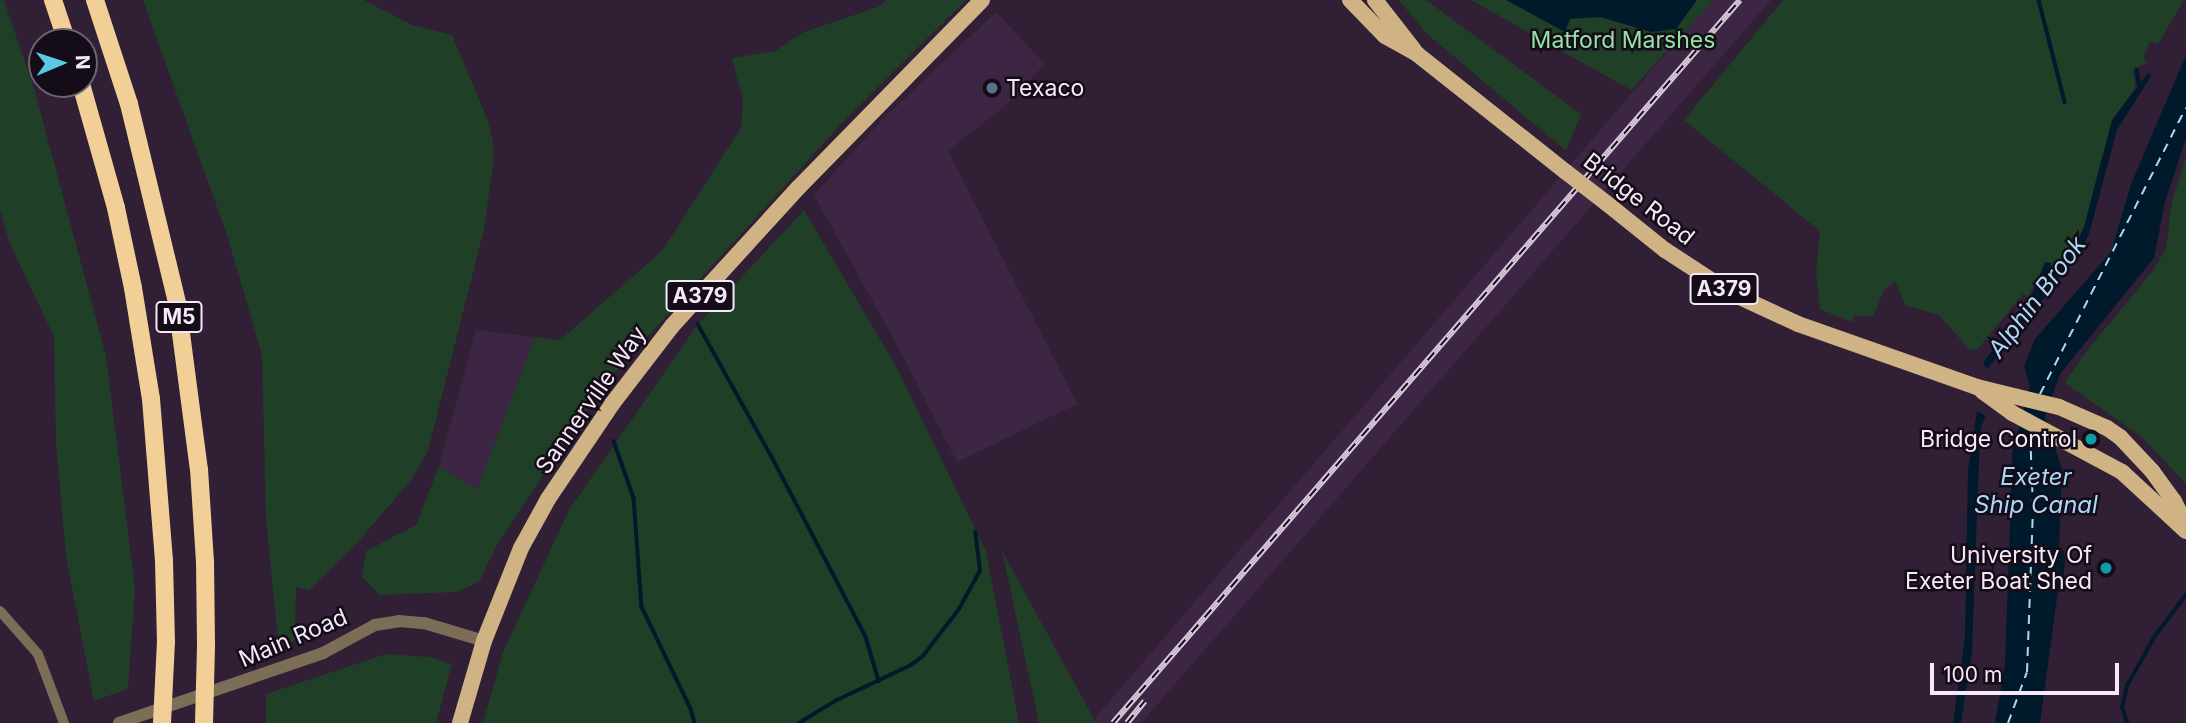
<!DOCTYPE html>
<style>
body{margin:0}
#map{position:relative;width:2186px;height:723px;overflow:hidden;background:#311f36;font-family:Inter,sans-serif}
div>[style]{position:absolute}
.built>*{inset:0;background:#3d2643}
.green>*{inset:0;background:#1f3f27}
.water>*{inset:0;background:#001a2c}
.stream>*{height:3.5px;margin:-1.75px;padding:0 1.75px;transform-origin:1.75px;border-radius:1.75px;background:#001a2c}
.ferry>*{height:2px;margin-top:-1px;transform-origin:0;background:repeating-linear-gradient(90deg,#a8d8f9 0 9px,transparent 0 16px)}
.minor>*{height:10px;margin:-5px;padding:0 5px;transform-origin:5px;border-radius:5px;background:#7b6d56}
.tertiary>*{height:12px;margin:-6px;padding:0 6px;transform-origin:6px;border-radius:6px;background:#7b6d56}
.primary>*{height:16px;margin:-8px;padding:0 8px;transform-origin:8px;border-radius:8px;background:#d0b384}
.motorway>*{height:18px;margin:-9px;padding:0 9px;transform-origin:9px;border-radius:9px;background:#f2cf96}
.rail>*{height:6px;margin-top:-3px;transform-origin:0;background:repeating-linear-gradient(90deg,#140c17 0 10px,#d6c9da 0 20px);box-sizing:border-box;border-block:2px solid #d6c9da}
.primary-bridge>*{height:16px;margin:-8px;padding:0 8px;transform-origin:8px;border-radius:8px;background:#d0b384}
.motorway-bridge>*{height:18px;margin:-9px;padding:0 9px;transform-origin:9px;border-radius:9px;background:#f2cf96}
.dots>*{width:19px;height:19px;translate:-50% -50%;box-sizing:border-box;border:4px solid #140c17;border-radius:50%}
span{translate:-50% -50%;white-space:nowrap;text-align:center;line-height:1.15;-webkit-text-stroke:5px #140c17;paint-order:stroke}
.shield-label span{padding:2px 5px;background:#140c17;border:2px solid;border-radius:5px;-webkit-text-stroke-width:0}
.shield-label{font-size:21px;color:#f5e9f9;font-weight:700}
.park-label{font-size:23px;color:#94e2a6}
.poi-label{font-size:23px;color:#f5e9f9}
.left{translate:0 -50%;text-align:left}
.right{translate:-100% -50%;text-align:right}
.street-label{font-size:23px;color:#f5e9f9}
.water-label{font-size:24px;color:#a8d8f9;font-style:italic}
.north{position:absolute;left:28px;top:28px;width:70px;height:70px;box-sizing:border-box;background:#140c17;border:2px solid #6e6471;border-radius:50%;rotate:88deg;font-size:19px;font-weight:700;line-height:28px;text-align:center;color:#f5e9f9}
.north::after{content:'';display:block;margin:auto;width:24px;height:32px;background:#5bc8e6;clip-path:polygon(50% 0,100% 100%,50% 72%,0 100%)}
.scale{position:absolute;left:1930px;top:663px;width:189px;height:32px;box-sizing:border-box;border:4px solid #f5e9f9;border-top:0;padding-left:9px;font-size:21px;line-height:24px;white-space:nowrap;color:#f5e9f9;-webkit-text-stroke:5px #140c17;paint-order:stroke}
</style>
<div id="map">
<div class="built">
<i style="clip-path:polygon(1712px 0,1771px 0,1141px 723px,1091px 723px)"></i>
<i style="clip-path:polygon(996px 12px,1045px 64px,1006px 105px,948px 151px,1077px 404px,957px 462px,904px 358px,814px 195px,882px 120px)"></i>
<i style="clip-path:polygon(476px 330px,535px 337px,477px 491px,439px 466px)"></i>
</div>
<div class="green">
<i style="clip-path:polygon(0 0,4px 0,35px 92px,106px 356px,135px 588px,128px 689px,94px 701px,66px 556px,56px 442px,54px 337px,10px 244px,0 210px)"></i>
<i style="clip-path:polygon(143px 0,364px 0,412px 25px,452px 35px,488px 121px,493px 142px,493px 165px,484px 229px,428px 451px,412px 479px,357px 543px,309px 590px,296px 587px,295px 640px,279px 649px,266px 517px,262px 355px,227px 235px)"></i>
<i style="clip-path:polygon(887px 0,966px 0,841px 124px,600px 389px,497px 545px,479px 582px,457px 592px,380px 595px,362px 577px,366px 551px,416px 525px,439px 466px,477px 490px,535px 337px,560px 340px,662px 251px,741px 128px,743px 100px,732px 58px,775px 51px,804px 32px,878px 7px)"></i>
<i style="clip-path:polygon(1399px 0,1426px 0,1581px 114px,1566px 151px,1426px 33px)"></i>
<i style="clip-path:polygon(1471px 0,1714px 0,1631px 90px)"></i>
<i style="clip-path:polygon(1783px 0,2184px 0,2158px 44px,2150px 41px,2143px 59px,2148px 62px,2133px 70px,2135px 88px,2112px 120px,2084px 227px,2076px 245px,2047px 280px,2037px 278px,2028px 297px,2023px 294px,1977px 350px,1969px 349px,1939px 315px,1905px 305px,1895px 281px,1884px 290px,1873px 317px,1854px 315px,1852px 322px,1820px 309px,1816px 271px,1820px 231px,1684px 120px)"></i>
<i style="clip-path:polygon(2186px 157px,2186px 484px,2143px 438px,2065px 383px,2082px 357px,2152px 272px,2166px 249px,2172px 201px)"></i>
<i style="clip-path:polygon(804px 210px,897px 368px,986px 551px,1019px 723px,483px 723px,503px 652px,569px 510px,698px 324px)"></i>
<i style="clip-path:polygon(1002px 551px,1094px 719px,1091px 723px,1039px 723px)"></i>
<i style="clip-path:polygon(386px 654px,429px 657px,452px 664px,436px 723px,266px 723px,266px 694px)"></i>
</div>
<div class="water">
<i style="clip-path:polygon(1506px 0,1697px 0,1676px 29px,1651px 32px,1600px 17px,1570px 19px,1565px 32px)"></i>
<i style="clip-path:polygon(2186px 55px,2186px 138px,2165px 202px,2154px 258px,2060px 374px,2045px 416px,2062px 469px,2059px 550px,2064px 551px,2065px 559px,2063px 582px,2057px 581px,2058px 559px,2055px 582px,2059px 583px,2040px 723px,1995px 723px,2005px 664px,2013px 436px,2018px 432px,2030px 386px,2024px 366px,2035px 339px,2111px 252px,2131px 184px)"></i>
<i style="clip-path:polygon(2148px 73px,2151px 76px,2117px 130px,2089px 234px,2080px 253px,1988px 368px,1983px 365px,1986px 358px,2025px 311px,2045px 262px,2051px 263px,2048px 278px,2076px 245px,2084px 227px,2112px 120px)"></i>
<i style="clip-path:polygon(1977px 411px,1986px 416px,1981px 427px,1979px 460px,1972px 651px,1961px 723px,1953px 723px,1965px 637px,1968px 470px)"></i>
</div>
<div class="stream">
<i style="left:2039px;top:0;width:105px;rotate:75.7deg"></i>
<i style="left:2137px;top:70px;width:18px;rotate:81deg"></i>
<i style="left:698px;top:324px;width:150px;rotate:60.9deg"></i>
<i style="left:771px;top:455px;width:205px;rotate:62.4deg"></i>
<i style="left:866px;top:637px;width:46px;rotate:73.5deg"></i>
<i style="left:614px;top:441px;width:60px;rotate:70.7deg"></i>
<i style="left:634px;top:498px;width:109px;rotate:85.8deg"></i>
<i style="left:642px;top:607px;width:113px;rotate:64.3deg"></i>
<i style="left:691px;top:709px;width:15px;rotate:74deg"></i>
<i style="left:799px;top:723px;width:44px;rotate:-31.2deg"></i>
<i style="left:837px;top:700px;width:82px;rotate:-25.3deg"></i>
<i style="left:911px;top:665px;width:15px;rotate:-37deg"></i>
<i style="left:923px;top:656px;width:59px;rotate:-52.5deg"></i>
<i style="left:959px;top:609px;width:43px;rotate:-61.1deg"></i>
<i style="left:980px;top:571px;width:39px;rotate:-97deg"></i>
<i style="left:2127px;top:723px;width:16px;rotate:-108deg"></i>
<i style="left:2122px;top:708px;width:23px;rotate:-77deg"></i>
<i style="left:2127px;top:686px;width:57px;rotate:-60.8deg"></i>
<i style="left:2155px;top:636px;width:51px;rotate:-52.9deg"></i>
</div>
<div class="ferry">
<i style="left:2040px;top:394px;width:321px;rotate:-63deg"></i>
<i style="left:2008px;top:723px;width:54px;rotate:-69.6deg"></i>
<i style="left:2027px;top:672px;width:164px;rotate:-87.9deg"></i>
<i style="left:2033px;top:508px;width:79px;rotate:-92.2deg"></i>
</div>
<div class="minor">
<i style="left:0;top:611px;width:57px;rotate:48.5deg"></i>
<i style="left:38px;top:654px;width:74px;rotate:69.4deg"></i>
</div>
<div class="tertiary">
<i style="left:119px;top:723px;width:216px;rotate:-18.9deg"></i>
<i style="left:323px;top:653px;width:59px;rotate:-28.3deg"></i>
<i style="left:375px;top:625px;width:24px;rotate:-9deg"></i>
<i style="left:399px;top:621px;width:25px;rotate:5deg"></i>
<i style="left:424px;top:623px;width:63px;rotate:16.7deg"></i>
</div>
<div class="primary">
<i style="left:1350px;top:0;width:50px;rotate:45.8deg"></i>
<i style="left:1385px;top:36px;width:37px;rotate:29deg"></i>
<i style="left:1417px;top:54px;width:190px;rotate:38.4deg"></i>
<i style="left:1375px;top:0;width:63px;rotate:52deg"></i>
<i style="left:1605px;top:202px;width:77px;rotate:38.7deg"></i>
<i style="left:1665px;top:250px;width:79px;rotate:33.1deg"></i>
<i style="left:1731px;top:293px;width:74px;rotate:24.8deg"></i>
<i style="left:1798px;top:324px;width:190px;rotate:19.4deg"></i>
<i style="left:1977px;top:387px;width:84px;rotate:13.7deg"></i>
<i style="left:2059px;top:407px;width:52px;rotate:23.6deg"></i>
<i style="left:2107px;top:428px;width:16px;rotate:35deg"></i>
<i style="left:2120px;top:437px;width:47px;rotate:46.7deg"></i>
<i style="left:2152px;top:471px;width:37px;rotate:54deg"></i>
<i style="left:2174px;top:501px;width:28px;rotate:64deg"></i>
<i style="left:1982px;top:391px;width:37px;rotate:36deg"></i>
<i style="left:2012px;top:413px;width:125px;rotate:28.2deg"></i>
<i style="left:2122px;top:472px;width:87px;rotate:42.7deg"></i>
<i style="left:460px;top:723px;width:85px;rotate:-73.7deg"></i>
<i style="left:484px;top:641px;width:100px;rotate:-68.3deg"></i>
<i style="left:521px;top:548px;width:56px;rotate:-61.1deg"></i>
<i style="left:548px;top:499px;width:115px;rotate:-56deg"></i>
<i style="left:612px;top:404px;width:98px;rotate:-52.4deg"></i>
<i style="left:672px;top:326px;width:187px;rotate:-47.6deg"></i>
<i style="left:798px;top:188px;width:263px;rotate:-45.6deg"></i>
</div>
<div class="motorway">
<i style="left:53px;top:0;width:44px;rotate:71.6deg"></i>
<i style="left:95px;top:0;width:109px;rotate:71.9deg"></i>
<i style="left:129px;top:104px;width:205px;rotate:76.4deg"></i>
<i style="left:177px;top:303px;width:167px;rotate:82.5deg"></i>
<i style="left:199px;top:469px;width:93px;rotate:86.3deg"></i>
<i style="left:205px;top:562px;width:82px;rotate:89.3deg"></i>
<i style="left:81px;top:84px;width:129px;rotate:74.2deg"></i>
<i style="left:116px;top:208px;width:82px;rotate:78deg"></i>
<i style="left:133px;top:288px;width:112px;rotate:80.8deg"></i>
<i style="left:151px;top:399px;width:163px;rotate:85.4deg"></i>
<i style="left:164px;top:561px;width:81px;rotate:88.6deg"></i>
</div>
<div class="rail">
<i style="left:1113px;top:723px;width:957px;rotate:-49.07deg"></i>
<i style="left:1127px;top:723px;width:28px;rotate:-51deg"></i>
</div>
<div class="primary-bridge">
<i style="left:1566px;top:172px;width:49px;rotate:37.6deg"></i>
</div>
<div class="motorway-bridge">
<i style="left:162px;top:723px;width:81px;rotate:-87.2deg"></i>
<i style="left:204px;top:723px;width:79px;rotate:-88.5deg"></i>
</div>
<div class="dots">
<i style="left:992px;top:88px;background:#5c6f8a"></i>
<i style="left:2091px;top:439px;background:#0f9aa8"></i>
<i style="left:2106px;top:568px;background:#0f9aa8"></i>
</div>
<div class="shield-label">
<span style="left:1724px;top:289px">A379</span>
<span style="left:700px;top:296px">A379</span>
<span style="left:179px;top:317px">M5</span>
</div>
<div class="park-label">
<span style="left:1623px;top:40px">Matford Marshes</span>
</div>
<div class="poi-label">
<span class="left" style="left:1006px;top:88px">Texaco</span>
<span class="right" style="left:2077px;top:439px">Bridge Control</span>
<span class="right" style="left:2092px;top:568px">University Of<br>Exeter Boat Shed</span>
</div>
<div class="street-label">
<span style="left:1639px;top:199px;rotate:38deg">Bridge Road</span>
<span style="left:591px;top:400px;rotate:-55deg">Sannerville Way</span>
<span style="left:293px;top:638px;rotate:-23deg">Main Road</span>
</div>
<div class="water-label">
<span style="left:2037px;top:297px;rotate:-53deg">Alphin Brook</span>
<span style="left:2036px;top:491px">Exeter<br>Ship Canal</span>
</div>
<div class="north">N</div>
<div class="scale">100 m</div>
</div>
